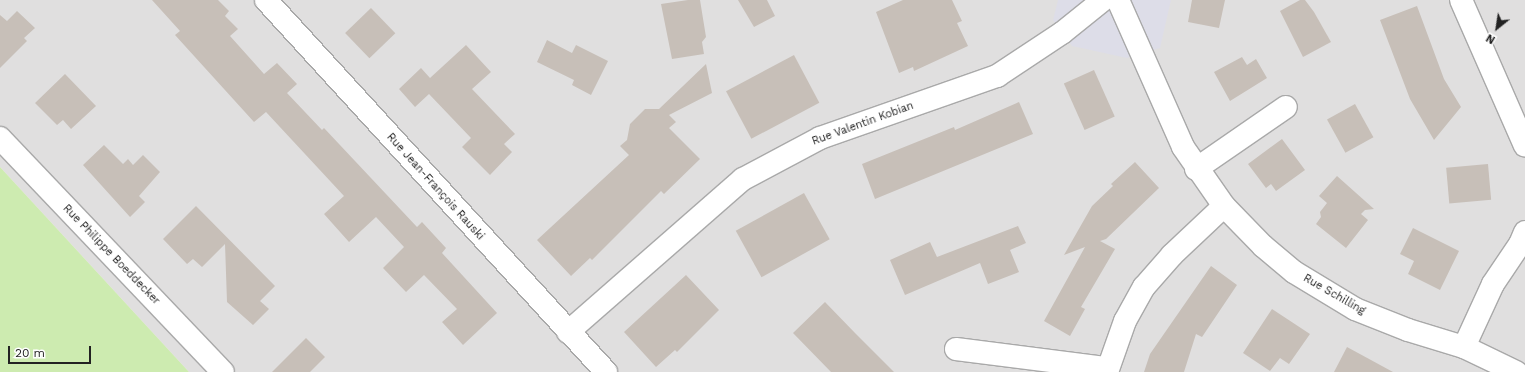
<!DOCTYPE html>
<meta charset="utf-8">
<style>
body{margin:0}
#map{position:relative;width:1525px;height:372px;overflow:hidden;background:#f2efe9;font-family:"Work Sans",sans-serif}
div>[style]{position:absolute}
.residential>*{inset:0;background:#e0dfdf}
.grass>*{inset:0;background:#cdebb0}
.plaza>*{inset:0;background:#dddde8}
.building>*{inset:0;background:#c7bfb8;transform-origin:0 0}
.roads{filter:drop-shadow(1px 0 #a9a9a9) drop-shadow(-1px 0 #a9a9a9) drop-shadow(0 1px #a9a9a9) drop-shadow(0 -1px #a9a9a9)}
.minor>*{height:22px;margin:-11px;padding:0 11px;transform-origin:11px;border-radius:11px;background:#fff}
span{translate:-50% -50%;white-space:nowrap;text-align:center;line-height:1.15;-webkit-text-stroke:3px #fff;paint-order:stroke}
.street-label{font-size:11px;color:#222}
.north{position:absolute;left:1477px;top:8px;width:40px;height:40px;-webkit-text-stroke:3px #fff;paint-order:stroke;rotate:210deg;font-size:11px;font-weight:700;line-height:16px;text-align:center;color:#222}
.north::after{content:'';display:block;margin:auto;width:14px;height:18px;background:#222;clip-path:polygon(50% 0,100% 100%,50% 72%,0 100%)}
.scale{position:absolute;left:8px;top:346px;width:83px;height:18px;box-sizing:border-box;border:2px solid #222;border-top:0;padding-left:5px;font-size:12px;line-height:14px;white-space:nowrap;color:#222;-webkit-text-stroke:3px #fff;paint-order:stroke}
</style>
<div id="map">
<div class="residential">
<i style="clip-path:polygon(0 0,1525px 0,1525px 372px,189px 372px,0 167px)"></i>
</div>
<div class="grass">
<i style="clip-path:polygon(0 166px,0 167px,189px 372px,0 372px)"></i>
</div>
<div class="plaza">
<i style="clip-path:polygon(1058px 0,1171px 0,1160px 48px,1127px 58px,1072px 46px,1053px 20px)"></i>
</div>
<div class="building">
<i style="clip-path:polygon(152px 0,218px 0,229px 11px,225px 16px,238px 29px,230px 36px,264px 74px,277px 63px,297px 84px,287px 93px,322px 130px,324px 128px,417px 227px,422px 222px,446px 248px,442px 253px,497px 313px,463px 345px,442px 322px,457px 309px,424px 275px,406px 292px,383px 268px,404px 247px,376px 217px,349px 242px,324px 214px,344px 196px,266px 112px,254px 122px,175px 35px,180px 31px)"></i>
<i style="clip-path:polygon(688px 0,700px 0,706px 37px,702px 42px,704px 54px,672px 59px,661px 4px)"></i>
<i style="clip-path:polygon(738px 0,767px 0,775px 16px,754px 27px)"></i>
<i style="clip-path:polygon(903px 0,952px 0,962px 21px,957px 23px,968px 46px,914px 71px,913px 67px,899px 73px,876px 12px)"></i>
<i style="clip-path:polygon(1192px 0,1225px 0,1219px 28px,1188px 22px)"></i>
<i style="clip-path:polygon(1300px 0,1305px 0,1314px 12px,1331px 42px,1303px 57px,1280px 11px)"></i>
<i style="clip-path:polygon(1417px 6px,1444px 79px,1461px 107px,1434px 140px,1410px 99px,1380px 20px)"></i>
<i style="left:371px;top:8px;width:35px;height:36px;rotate:46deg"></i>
<i style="clip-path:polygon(17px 11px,35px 28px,24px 38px,27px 41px,0 68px,0 15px,7px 21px)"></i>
<i style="clip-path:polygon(547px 40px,572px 53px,576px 45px,608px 61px,591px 95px,572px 85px,574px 80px,537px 62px)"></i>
<i style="clip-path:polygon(466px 45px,491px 72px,472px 89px,515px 134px,504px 144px,512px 152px,490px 175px,462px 147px,471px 138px,429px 94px,415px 107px,399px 89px,421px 68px,430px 78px)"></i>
<i style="left:794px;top:55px;width:54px;height:77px;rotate:62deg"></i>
<i style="clip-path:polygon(1242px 57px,1247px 65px,1256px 59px,1267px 78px,1230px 101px,1214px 72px)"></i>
<i style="clip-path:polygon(706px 64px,712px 93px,669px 115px,676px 122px,669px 128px,700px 159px,664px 194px,661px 191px,592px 260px,590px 258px,571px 276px,537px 240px,629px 155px,620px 146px,627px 140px,630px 124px,645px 109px,659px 109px)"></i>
<i style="left:1094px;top:70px;width:51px;height:33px;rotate:66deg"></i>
<i style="clip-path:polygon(65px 74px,96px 106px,71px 129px,63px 120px,57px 125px,35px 103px)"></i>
<i style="clip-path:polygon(1019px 102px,1033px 134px,875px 199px,862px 164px,954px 127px,955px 130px)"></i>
<i style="left:1355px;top:104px;width:38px;height:32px;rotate:61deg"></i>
<i style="clip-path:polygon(1282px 139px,1305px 170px,1276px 191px,1271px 184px,1266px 188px,1248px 164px)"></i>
<i style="clip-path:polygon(104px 145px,123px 164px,128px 159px,133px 165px,143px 155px,160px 172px,139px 196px,145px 202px,130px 217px,83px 165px)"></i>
<i style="clip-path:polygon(1135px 162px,1159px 188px,1106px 239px,1100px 241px,1115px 249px,1081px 307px,1085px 309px,1070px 336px,1044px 321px,1085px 247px,1064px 255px,1092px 206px,1113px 186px,1111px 184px)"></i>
<i style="left:1488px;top:164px;width:36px;height:42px;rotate:85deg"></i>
<i style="clip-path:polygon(1337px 176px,1374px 209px,1365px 210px,1361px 214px,1368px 220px,1346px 248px,1316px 224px,1321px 217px,1320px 212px,1327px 203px,1319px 196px)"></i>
<i style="left:804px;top:193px;width:53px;height:78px;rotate:61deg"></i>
<i style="clip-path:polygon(196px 206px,275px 286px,260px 301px,269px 309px,253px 325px,227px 302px,225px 244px,202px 267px,193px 259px,187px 264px,163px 239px)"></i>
<i style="clip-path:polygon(1018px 226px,1026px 243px,1010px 250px,1019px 272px,988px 284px,980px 263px,905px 295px,890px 260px,930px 242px,937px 257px)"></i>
<i style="clip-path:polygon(1413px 228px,1459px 251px,1440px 290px,1408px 274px,1414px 261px,1400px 254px)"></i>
<i style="clip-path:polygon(1211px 266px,1237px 285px,1202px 337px,1196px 334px,1184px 372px,1144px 372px,1150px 354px)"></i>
<i style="clip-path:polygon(686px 275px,719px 310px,677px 352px,675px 350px,656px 367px,624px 332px)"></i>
<i style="clip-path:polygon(825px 302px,855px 333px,894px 372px,831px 372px,793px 333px)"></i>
<i style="clip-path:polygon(1272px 309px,1310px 334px,1289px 364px,1280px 358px,1270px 371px,1243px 353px)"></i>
<i style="clip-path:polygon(306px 338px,325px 357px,310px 372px,272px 372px)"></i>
<i style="clip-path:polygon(1347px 347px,1393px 372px,1334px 372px)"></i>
</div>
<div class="roads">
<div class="minor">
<i style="left:266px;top:0;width:504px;rotate:47.57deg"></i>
<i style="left:1118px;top:0;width:161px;rotate:66.1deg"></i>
<i style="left:1183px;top:147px;width:72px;rotate:55.2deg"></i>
<i style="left:1224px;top:206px;width:56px;rotate:45.7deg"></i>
<i style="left:1263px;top:246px;width:40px;rotate:40deg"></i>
<i style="left:1294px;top:272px;width:71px;rotate:31.2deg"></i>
<i style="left:1355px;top:309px;width:57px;rotate:21.6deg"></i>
<i style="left:1408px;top:330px;width:59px;rotate:16.9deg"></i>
<i style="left:1464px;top:347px;width:58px;rotate:25.7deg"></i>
<i style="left:1461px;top:0;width:159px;rotate:66.3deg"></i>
<i style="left:0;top:138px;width:323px;rotate:46.4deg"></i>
<i style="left:1196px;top:169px;width:109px;rotate:-34.6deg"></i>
<i style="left:568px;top:332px;width:232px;rotate:-41.2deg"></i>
<i style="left:743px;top:179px;width:87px;rotate:-28deg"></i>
<i style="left:820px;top:138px;width:188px;rotate:-19.3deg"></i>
<i style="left:997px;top:76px;width:78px;rotate:-33.5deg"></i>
<i style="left:1062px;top:33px;width:53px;rotate:-38.8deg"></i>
<i style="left:1464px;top:347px;width:69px;rotate:-65.3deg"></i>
<i style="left:1493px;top:284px;width:48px;rotate:-56deg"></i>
<i style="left:1520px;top:244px;width:13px;rotate:-67deg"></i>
<i style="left:956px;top:349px;width:152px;rotate:7.2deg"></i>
<i style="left:1107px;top:372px;width:54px;rotate:-70.6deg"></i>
<i style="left:1125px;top:321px;width:39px;rotate:-61deg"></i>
<i style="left:1144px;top:287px;width:43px;rotate:-48.8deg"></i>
<i style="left:1172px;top:255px;width:71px;rotate:-43.3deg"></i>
</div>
</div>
<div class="street-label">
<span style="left:863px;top:124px;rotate:-20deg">Rue Valentin Kobian</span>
<span style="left:435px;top:187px;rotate:48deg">Rue Jean-François Rauski</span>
<span style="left:111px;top:255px;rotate:46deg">Rue Philippe Boeddecker</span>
<span style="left:1334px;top:295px;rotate:30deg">Rue Schilling</span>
</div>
<div class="north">N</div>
<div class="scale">20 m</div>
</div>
